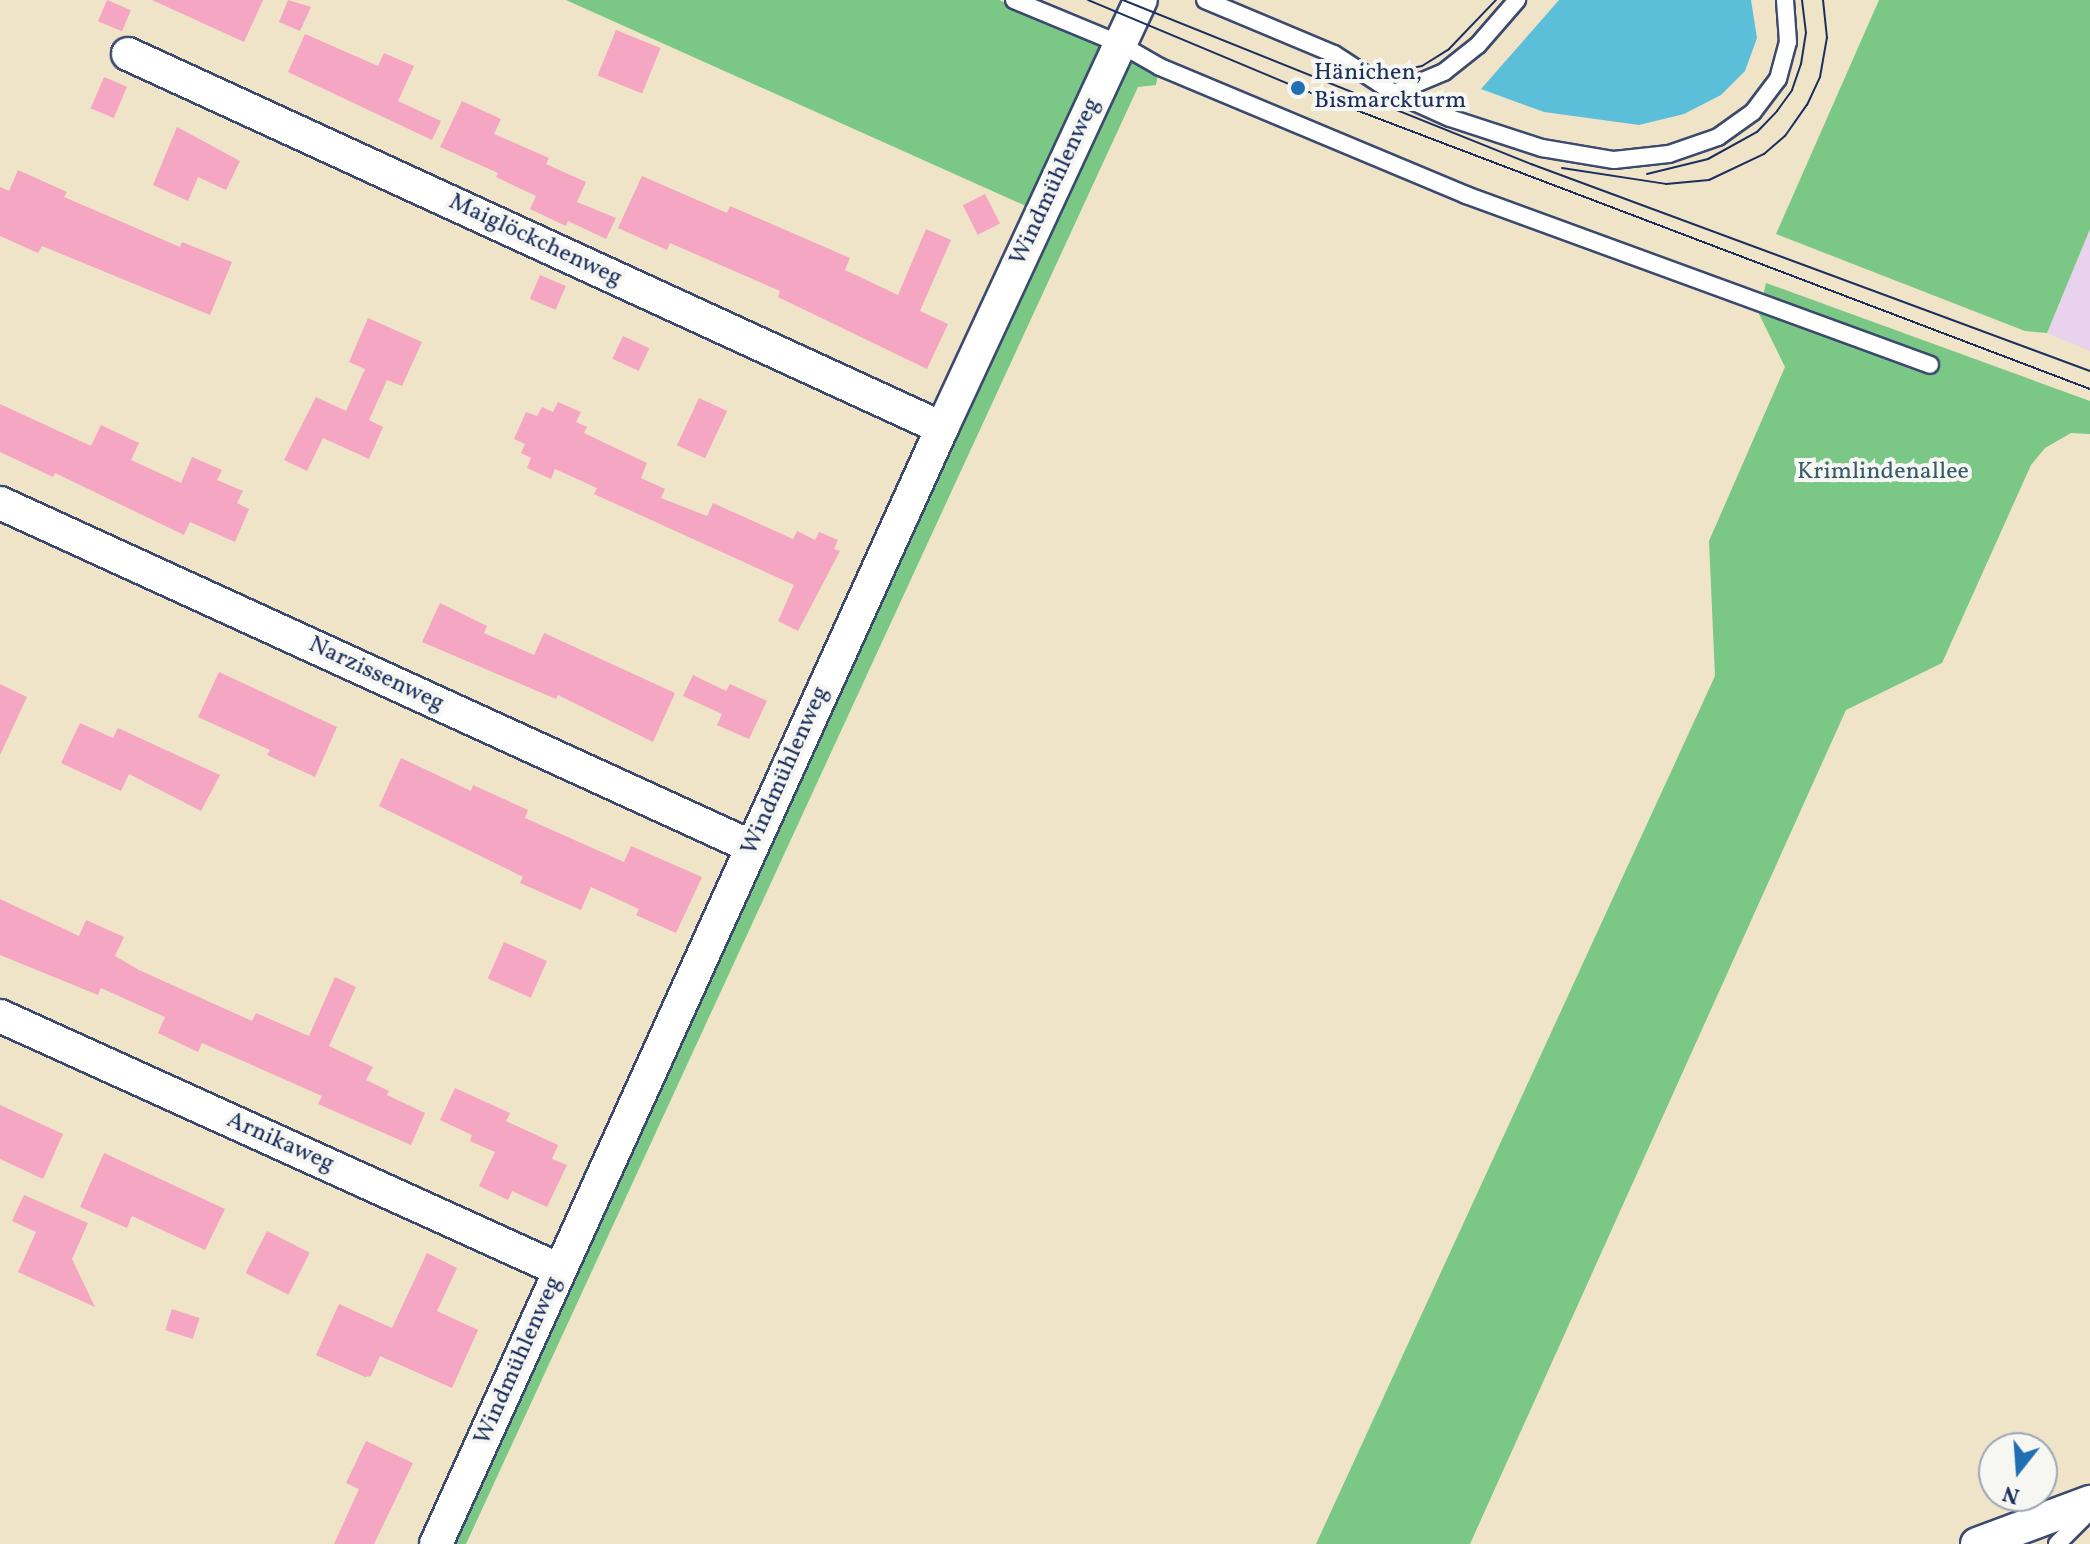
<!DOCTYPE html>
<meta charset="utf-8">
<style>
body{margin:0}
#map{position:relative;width:2090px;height:1544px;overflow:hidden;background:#efe4c8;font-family:Vollkorn,serif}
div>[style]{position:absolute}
.built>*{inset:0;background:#e8d2ee}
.green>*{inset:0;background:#7ac786}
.water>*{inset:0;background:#5cbfda}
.building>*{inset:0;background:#f4a6c2;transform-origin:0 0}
.roads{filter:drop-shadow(2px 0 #3b4a6e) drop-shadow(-2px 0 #3b4a6e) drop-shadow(0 2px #3b4a6e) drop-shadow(0 -2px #3b4a6e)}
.service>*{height:16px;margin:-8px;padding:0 8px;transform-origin:8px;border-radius:8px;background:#fff}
.minor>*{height:32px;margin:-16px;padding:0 16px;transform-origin:16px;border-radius:16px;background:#fff}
.tram>*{height:2px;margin:-1px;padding:0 1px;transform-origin:1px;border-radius:1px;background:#1b2f5e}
.dots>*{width:22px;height:22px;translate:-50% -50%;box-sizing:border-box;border:4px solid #f6f6f2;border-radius:50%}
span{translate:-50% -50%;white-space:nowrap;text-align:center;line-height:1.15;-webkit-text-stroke:8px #f6f6f2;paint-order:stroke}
.poi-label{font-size:24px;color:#1b2f5e}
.left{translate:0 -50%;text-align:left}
.street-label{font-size:24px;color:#1b2f5e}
.park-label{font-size:24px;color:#385d6a}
.north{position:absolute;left:1978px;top:1432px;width:80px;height:80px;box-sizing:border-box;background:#f6f6f2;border:2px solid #9ea6b7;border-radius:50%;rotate:197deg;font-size:22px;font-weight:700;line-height:32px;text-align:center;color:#1b2f5e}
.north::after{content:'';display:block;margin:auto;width:28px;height:36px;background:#1f6fb2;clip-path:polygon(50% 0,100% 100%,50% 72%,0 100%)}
</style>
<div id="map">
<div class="built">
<i style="clip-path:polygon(2090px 229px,2090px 351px,2047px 333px)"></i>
</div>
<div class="green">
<i style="clip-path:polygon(566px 0,999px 0,1101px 43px,1028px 207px)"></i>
<i style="clip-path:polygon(1879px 0,2090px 0,2090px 229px,2047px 333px,2025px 331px,1776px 234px)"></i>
<i style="clip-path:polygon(1123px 62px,1137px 64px,1158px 74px,1156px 85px,1138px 87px,466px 1544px,451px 1544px)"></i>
<i style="clip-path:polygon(1766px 283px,2090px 401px,2090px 434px,2071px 433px,2045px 448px,2031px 465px,1942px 663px,1846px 710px,1470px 1544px,1316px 1544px,1715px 676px,1709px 541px,1785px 367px,1759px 314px)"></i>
</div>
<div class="water">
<i style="clip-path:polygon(1559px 0,1751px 0,1757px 38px,1745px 71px,1721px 95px,1684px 114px,1639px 125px,1544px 112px,1481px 89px)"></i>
</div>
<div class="building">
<i style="left:107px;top:0;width:26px;height:23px;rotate:23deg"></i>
<i style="clip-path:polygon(152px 0,263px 0,244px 42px)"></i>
<i style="clip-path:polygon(288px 0,311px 7px,300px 31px,279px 22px)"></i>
<i style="left:616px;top:30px;width:48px;height:49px;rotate:22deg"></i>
<i style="clip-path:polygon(305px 34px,378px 66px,384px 53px,414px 66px,398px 101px,441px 121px,432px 140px,288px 72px)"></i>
<i style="left:104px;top:77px;width:25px;height:34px;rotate:23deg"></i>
<i style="clip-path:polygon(462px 101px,501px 119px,494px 134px,549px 158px,546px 164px,586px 182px,577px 202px,616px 218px,606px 239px,568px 221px,566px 226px,530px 209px,536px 196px,496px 177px,498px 173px,440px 147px)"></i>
<i style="clip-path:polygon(177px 127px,240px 161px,226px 190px,198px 177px,188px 201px,153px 185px)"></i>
<i style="clip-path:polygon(18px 170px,67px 192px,64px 197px,180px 247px,182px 242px,232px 262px,210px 315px,42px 246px,38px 253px,0 236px,0 187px,9px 191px)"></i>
<i style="clip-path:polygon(642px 176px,727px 213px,730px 206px,850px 258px,845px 270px,898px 295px,926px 229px,951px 240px,920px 311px,948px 324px,927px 369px,778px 297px,780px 291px,670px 243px,667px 250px,618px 228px)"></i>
<i style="left:985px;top:194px;width:33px;height:25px;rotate:63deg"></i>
<i style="left:540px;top:275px;width:28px;height:26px;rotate:23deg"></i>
<i style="clip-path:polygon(368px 318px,422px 342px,402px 386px,387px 380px,369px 420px,383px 427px,369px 459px,323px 438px,307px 471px,284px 460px,316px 397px,346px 411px,365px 369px,349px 362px)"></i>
<i style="left:623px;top:336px;width:29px;height:25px;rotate:25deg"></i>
<i style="left:699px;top:398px;width:31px;height:52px;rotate:25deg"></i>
<i style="clip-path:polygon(558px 402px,581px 412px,576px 422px,587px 427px,584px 433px,647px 463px,641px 478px,665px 489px,661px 498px,707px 516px,713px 503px,793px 539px,797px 531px,815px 540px,819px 532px,838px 540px,834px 549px,840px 551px,798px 631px,778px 621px,794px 585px,594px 494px,597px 488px,555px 469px,551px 479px,527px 468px,531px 458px,521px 453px,525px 444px,514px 439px,526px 412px,537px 416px,542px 407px,553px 412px)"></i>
<i style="clip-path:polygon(0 404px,91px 446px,101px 425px,139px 443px,131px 460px,181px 483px,192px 457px,222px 470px,217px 480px,243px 491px,237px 503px,249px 509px,235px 542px,190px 522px,184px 535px,55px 473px,53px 477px,0 452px)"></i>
<i style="clip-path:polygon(440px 603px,487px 626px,484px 633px,534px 655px,544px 633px,675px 693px,653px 742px,558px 695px,556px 699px,422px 642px)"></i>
<i style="clip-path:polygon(219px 672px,337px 727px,315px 777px,267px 755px,270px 750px,198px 717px)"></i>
<i style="clip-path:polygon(693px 675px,726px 691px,730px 684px,767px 701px,749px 739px,717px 725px,722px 714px,683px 696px)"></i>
<i style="clip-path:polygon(0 684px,27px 697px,0 755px)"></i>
<i style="clip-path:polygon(80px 723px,113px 738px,118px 728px,220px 775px,201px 811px,129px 774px,121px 791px,61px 763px)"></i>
<i style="clip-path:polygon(401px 758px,471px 791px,473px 785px,528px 810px,525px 818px,624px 862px,631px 846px,702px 877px,676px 933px,636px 915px,639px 909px,591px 887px,581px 910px,520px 883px,523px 877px,379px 806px)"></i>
<i style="clip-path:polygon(0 899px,79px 936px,86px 920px,124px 937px,115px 956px,139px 970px,252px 1021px,256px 1013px,309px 1036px,335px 977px,356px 987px,329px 1046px,373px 1067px,366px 1080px,389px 1091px,387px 1095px,425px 1113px,411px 1145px,318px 1104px,322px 1096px,202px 1043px,198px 1052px,158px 1033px,165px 1017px,101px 988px,98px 995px,0 955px)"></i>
<i style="left:504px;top:942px;width:47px;height:40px;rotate:24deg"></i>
<i style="clip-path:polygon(455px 1088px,510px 1113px,506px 1121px,558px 1145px,552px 1159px,567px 1165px,547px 1207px,512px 1191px,508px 1200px,479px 1186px,495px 1152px,470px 1141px,472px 1135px,440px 1120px)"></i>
<i style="clip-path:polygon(0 1105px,63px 1134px,43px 1179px,0 1159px)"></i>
<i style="clip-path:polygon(104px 1153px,225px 1209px,205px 1250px,132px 1216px,127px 1228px,80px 1207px)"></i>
<i style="clip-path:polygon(24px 1195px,88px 1223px,72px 1259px,95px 1307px,18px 1272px,36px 1232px,12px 1221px)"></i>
<i style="left:267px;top:1231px;width:48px;height:47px;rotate:27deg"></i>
<i style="clip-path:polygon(427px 1253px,457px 1268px,437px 1311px,478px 1330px,452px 1388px,380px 1356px,371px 1376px,365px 1377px,316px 1355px,339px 1304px,392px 1328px)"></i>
<i style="left:172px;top:1309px;width:29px;height:22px;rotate:18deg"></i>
<i style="clip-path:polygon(366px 1441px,413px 1463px,374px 1544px,334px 1544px,359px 1489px,346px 1483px)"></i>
</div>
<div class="roads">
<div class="service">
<i style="left:1014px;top:0;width:115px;rotate:22.5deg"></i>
<i style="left:1120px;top:44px;width:46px;rotate:29.9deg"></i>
<i style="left:1160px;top:67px;width:332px;rotate:22.7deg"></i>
<i style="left:1466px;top:195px;width:494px;rotate:20.1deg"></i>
<i style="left:1205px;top:0;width:140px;rotate:22.7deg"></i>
<i style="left:1334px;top:54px;width:72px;rotate:33deg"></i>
<i style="left:1394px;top:93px;width:61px;rotate:24.1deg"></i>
<i style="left:1450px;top:118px;width:97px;rotate:18.1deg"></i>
<i style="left:1542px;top:148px;width:73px;rotate:9.5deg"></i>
<i style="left:1614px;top:160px;width:55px;rotate:-6.2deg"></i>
<i style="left:1669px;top:154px;width:52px;rotate:-19.1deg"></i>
<i style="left:1718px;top:137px;width:43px;rotate:-35.5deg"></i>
<i style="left:1753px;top:112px;width:41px;rotate:-52.9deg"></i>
<i style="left:1778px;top:79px;width:38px;rotate:-75deg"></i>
<i style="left:1788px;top:42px;width:42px;rotate:-94.1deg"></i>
<i style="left:1394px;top:93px;width:54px;rotate:-22.8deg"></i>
<i style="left:1444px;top:72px;width:43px;rotate:-38.5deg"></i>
<i style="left:1478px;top:45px;width:60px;rotate:-49.1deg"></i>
<i style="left:2057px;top:1544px;width:47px;rotate:-45deg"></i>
</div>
<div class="minor">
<i style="left:128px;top:54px;width:896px;rotate:24.68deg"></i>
<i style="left:0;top:503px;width:827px;rotate:24.58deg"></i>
<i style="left:0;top:1016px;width:615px;rotate:24.4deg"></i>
<i style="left:436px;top:1544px;width:1225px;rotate:-65.61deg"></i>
<i style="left:942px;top:428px;width:472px;rotate:-65.1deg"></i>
<i style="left:1977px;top:1544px;width:121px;rotate:-20.4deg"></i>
</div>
</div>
<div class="tram">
<i style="left:1088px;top:0;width:228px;rotate:22.7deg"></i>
<i style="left:1298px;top:88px;width:847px;rotate:20.81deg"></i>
<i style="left:1123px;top:0;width:440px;rotate:21.9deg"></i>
<i style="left:1531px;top:164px;width:596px;rotate:20.32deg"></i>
<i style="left:1317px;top:73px;width:52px;rotate:4.4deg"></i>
<i style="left:1369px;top:77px;width:54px;rotate:-11.7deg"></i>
<i style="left:1422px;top:66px;width:32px;rotate:-32deg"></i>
<i style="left:1449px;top:49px;width:68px;rotate:-46.2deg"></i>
<i style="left:1562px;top:168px;width:105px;rotate:8.7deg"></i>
<i style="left:1666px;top:184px;width:43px;rotate:-5.3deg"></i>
<i style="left:1709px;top:180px;width:61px;rotate:-25.3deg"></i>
<i style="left:1764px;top:154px;width:28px;rotate:-41deg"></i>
<i style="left:1785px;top:136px;width:38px;rotate:-55deg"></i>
<i style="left:1807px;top:105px;width:31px;rotate:-65deg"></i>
<i style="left:1820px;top:77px;width:40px;rotate:-80deg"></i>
<i style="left:1827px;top:38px;width:38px;rotate:-96deg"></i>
<i style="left:1647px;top:174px;width:63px;rotate:-13.8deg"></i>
<i style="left:1708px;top:159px;width:56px;rotate:-28.9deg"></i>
<i style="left:1757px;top:132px;width:29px;rotate:-46deg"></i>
<i style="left:1777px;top:111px;width:26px;rotate:-54deg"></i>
<i style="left:1792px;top:90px;width:28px;rotate:-71deg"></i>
<i style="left:1801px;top:64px;width:31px;rotate:-81deg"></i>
<i style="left:1806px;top:33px;width:33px;rotate:-97deg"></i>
</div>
<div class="dots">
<i style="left:1298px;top:88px;background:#1f6fb2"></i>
</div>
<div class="poi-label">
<span class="left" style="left:1314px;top:88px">Hänichen,<br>Bismarckturm</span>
</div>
<div class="street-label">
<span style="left:1056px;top:182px;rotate:-65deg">Windmühlenweg</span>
<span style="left:535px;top:241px;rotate:25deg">Maiglöckchenweg</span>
<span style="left:376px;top:675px;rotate:25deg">Narzissenweg</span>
<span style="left:786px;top:771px;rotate:-66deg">Windmühlenweg</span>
<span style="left:280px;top:1143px;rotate:24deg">Arnikaweg</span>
<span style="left:519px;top:1361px;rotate:-66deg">Windmühlenweg</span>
</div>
<div class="park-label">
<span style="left:1883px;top:473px">Krimlindenallee</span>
</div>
<div class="north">N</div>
</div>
